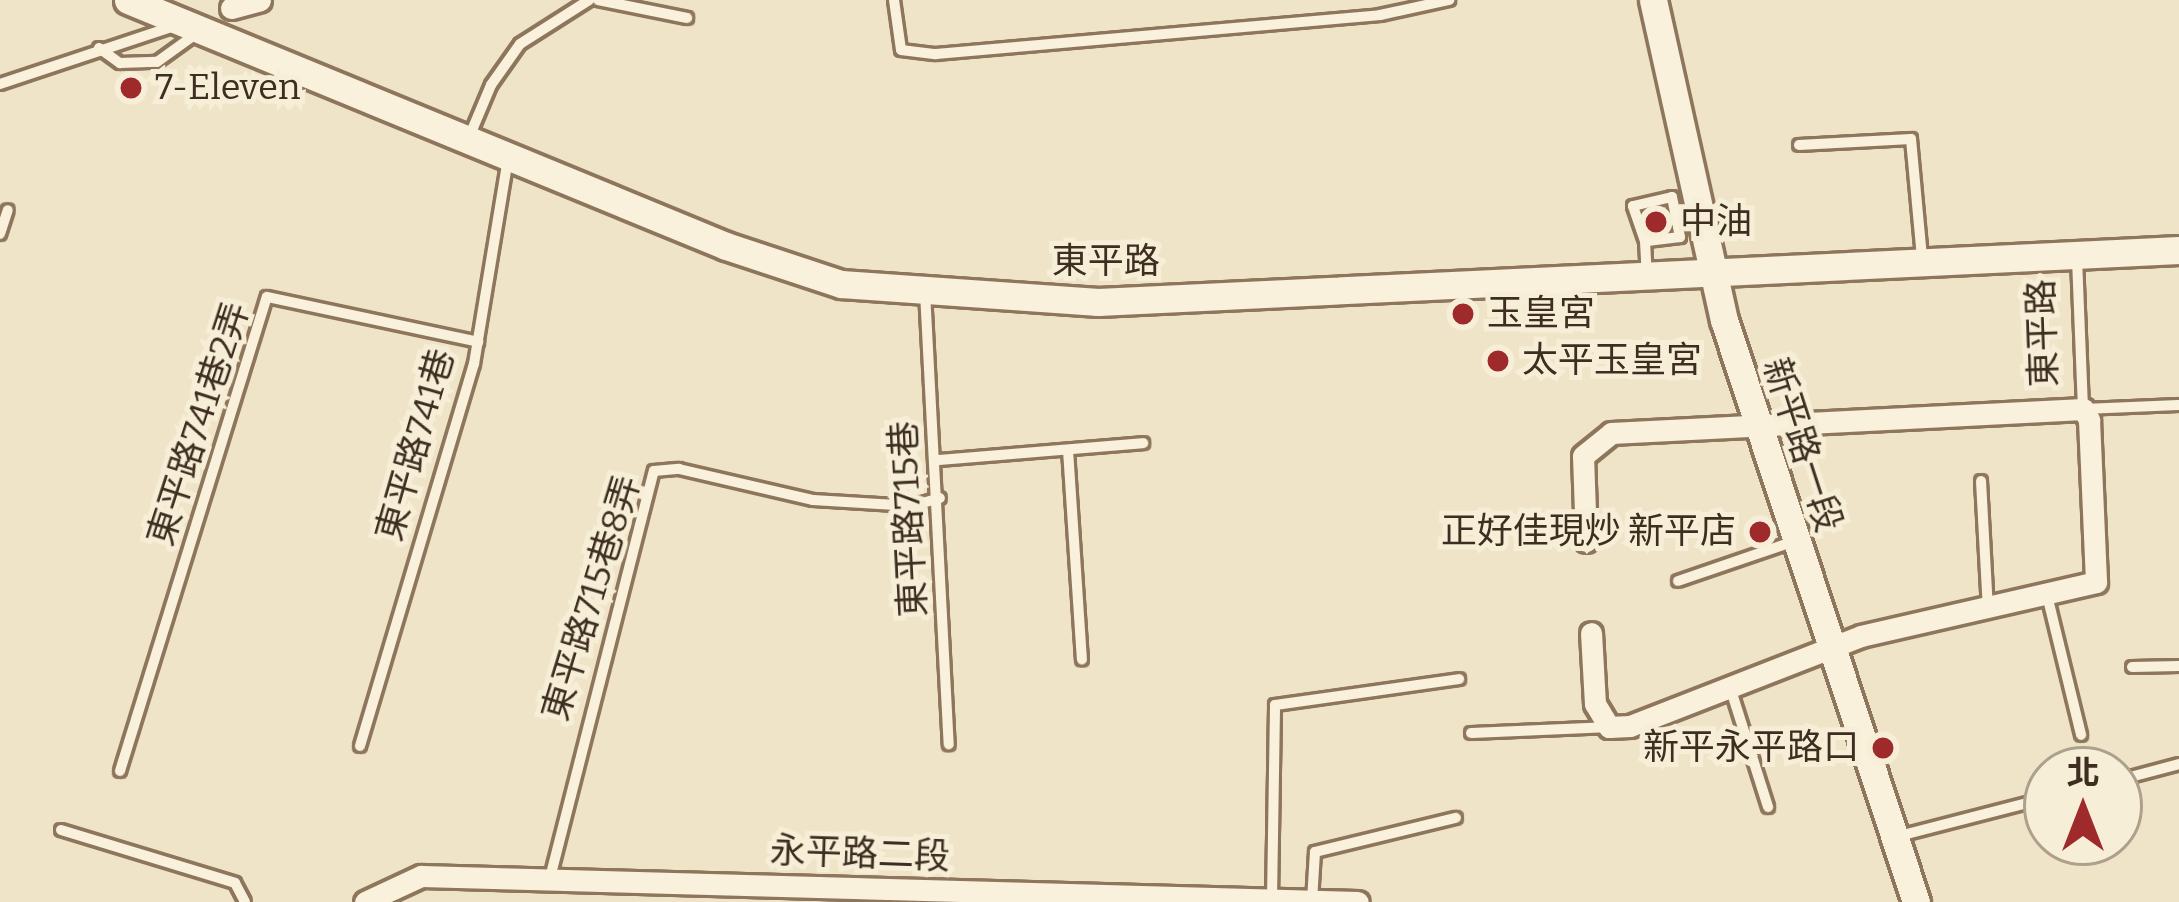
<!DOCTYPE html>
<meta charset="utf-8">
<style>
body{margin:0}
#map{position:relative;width:2179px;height:902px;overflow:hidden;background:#f0e4c8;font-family:Bitter,"Noto Sans TC",serif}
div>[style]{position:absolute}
.roads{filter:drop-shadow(3px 0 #8d765c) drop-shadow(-3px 0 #8d765c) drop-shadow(0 3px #8d765c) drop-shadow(0 -3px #8d765c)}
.service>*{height:10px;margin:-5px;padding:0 5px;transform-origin:5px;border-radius:5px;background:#faf1dc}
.minor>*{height:21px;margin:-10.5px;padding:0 10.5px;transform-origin:10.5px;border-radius:10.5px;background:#faf1dc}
.tertiary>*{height:27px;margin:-13.5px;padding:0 13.5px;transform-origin:13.5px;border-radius:13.5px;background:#faf1dc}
.dots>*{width:33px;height:33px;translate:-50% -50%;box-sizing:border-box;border:6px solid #f7eed8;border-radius:50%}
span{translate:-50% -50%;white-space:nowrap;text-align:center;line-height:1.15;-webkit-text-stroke:10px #f7eed8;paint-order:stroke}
.poi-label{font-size:36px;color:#3d2e20}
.left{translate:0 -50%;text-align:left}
.right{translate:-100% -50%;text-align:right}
.street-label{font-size:36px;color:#3d2e20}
.north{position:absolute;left:2023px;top:746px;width:120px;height:120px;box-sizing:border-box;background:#f7eed8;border:3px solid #ada18e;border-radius:50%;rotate:0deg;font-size:33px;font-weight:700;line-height:48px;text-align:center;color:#3d2e20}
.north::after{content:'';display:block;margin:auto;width:42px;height:54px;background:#9e2a2b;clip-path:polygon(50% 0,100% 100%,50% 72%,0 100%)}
</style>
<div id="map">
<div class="roads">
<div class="service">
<i style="left:598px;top:0;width:91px;rotate:11.4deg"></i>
<i style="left:894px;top:0;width:50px;rotate:82deg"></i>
<i style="left:901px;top:50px;width:35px;rotate:7deg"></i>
<i style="left:936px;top:54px;width:446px;rotate:-5deg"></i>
<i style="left:1380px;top:15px;width:71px;rotate:-12.3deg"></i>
<i style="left:99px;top:48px;width:26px;rotate:36deg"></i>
<i style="left:120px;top:63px;width:37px;rotate:-2deg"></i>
<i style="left:157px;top:62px;width:53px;rotate:-35.8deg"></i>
<i style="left:0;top:84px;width:183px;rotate:-18.4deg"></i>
<i style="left:470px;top:135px;width:54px;rotate:-67.2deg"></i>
<i style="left:491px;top:85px;width:50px;rotate:-54.7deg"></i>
<i style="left:520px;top:44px;width:82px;rotate:-32.5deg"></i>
<i style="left:1799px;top:145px;width:112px;rotate:-3.1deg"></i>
<i style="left:1911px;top:139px;width:120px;rotate:84.7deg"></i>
<i style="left:1640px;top:225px;width:37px;rotate:-9deg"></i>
<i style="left:0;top:234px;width:25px;rotate:-72deg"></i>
<i style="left:1645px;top:241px;width:37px;rotate:-109deg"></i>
<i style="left:1633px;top:206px;width:40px;rotate:-13deg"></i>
<i style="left:1672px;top:197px;width:41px;rotate:78.7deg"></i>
<i style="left:1680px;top:237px;width:35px;rotate:173deg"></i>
<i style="left:1645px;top:241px;width:35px;rotate:87deg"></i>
<i style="left:2077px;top:259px;width:150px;rotate:87.7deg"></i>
<i style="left:2083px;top:409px;width:96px;rotate:-2.4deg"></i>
<i style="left:925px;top:292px;width:453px;rotate:87deg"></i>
<i style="left:1068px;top:450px;width:210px;rotate:86.2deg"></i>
<i style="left:938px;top:460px;width:206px;rotate:-4.7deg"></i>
<i style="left:1981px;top:481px;width:128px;rotate:86.9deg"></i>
<i style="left:1678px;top:581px;width:124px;rotate:-18.9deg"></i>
<i style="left:2047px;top:595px;width:144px;rotate:76.3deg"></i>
<i style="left:2132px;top:667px;width:47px;rotate:-1.2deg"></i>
<i style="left:1730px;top:687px;width:126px;rotate:72.4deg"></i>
<i style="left:1471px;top:733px;width:135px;rotate:-2.5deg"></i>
<i style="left:360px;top:746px;width:399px;rotate:-73.4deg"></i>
<i style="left:474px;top:364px;width:208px;rotate:-80.6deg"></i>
<i style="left:120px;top:771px;width:496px;rotate:-72.8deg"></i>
<i style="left:267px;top:297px;width:216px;rotate:12deg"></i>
<i style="left:2119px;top:780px;width:62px;rotate:-14.9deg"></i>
<i style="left:61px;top:830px;width:182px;rotate:16.9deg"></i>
<i style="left:235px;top:883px;width:21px;rotate:62deg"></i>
<i style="left:1899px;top:836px;width:153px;rotate:-14.4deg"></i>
<i style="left:550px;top:878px;width:420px;rotate:-75.7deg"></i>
<i style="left:654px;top:471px;width:25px;rotate:-5deg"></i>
<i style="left:679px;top:469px;width:138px;rotate:13deg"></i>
<i style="left:813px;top:500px;width:99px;rotate:3.5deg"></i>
<i style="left:912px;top:506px;width:29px;rotate:-16deg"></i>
<i style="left:1272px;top:899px;width:194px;rotate:-89.1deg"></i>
<i style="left:1275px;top:705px;width:186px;rotate:-8deg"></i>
<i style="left:1312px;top:901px;width:49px;rotate:-86.5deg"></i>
<i style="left:1315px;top:852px;width:145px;rotate:-13.6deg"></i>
</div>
<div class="minor">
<i style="left:231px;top:8px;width:30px;rotate:-15deg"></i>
<i style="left:1586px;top:541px;width:85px;rotate:-92deg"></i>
<i style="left:1583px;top:456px;width:36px;rotate:-39deg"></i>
<i style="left:1611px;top:433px;width:473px;rotate:-2.9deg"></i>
<i style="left:2083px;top:409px;width:13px;rotate:61deg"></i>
<i style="left:2089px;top:420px;width:162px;rotate:87.5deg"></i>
<i style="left:2096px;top:582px;width:241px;rotate:167.1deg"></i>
<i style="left:1861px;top:636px;width:248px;rotate:158.7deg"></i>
<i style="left:1630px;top:726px;width:21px;rotate:177deg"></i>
<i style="left:1609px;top:727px;width:27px;rotate:-121deg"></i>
<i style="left:1595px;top:704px;width:71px;rotate:-93.2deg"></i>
<i style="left:365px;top:902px;width:62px;rotate:-24.9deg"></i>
<i style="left:421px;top:876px;width:937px;rotate:1.59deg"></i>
</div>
<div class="tertiary">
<i style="left:128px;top:0;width:647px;rotate:22.36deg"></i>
<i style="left:726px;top:246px;width:121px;rotate:18.3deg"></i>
<i style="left:841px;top:284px;width:258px;rotate:4deg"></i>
<i style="left:1098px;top:302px;width:1082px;rotate:-2.75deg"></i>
<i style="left:1653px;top:0;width:328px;rotate:77.5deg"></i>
<i style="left:1724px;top:320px;width:613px;rotate:71.74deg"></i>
</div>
</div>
<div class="dots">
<i style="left:131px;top:88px;background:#9e2a2b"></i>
<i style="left:1656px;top:222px;background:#9e2a2b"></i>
<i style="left:1463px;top:314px;background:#9e2a2b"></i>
<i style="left:1498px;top:361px;background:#9e2a2b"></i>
<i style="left:1760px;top:532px;background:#9e2a2b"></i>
<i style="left:1883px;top:748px;background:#9e2a2b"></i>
</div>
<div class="poi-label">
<span class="left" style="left:155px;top:88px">7-Eleven</span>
<span class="left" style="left:1680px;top:222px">中油</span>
<span class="left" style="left:1487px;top:314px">玉皇宮</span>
<span class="left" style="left:1522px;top:361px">太平玉皇宮</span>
<span class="right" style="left:1736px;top:532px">正好佳現炒 新平店</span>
<span class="right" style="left:1859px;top:748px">新平永平路口</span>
</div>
<div class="street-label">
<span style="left:1106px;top:262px">東平路</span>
<span style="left:2043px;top:333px;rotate:-92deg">東平路</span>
<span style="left:199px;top:424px;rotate:-72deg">東平路741巷2弄</span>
<span style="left:416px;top:445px;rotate:-74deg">東平路741巷</span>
<span style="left:1802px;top:445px;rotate:72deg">新平路一段</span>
<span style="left:909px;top:519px;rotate:-93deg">東平路715巷</span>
<span style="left:592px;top:598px;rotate:-73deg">東平路715巷8弄</span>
<span style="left:860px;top:854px;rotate:2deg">永平路二段</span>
</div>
<div class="north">北</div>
</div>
